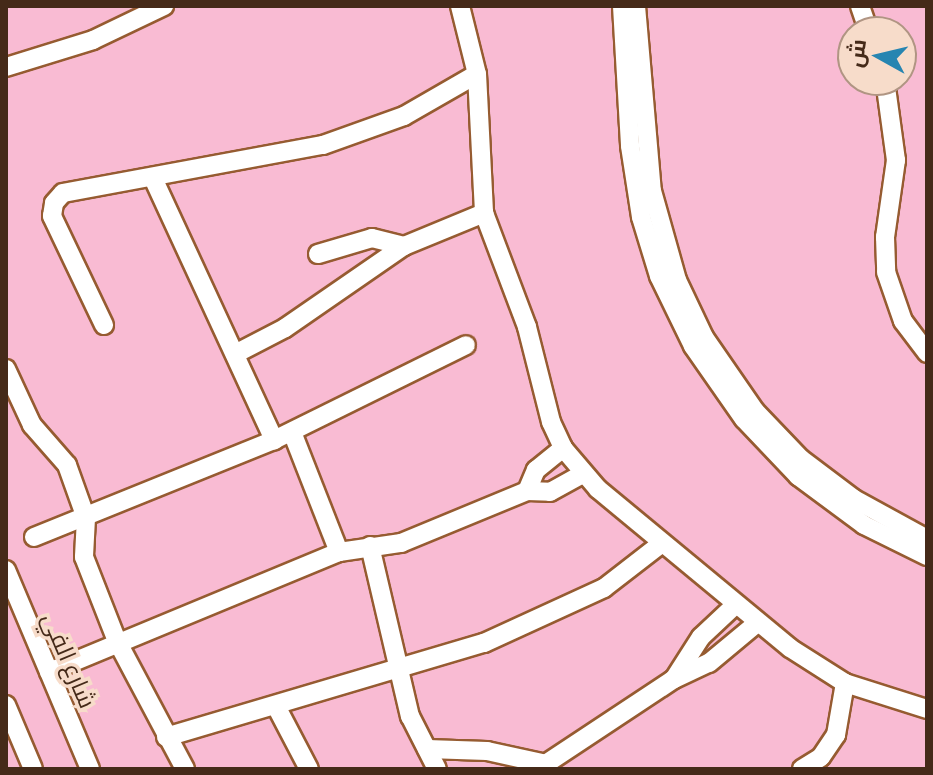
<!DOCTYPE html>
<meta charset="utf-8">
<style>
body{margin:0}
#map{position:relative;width:933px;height:775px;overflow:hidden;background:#f7dcca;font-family:Barlow,Cairo,sans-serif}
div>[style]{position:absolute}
.green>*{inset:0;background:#f9bbd3}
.roads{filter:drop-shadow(2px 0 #965b31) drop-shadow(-2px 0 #965b31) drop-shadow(0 2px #965b31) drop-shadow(0 -2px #965b31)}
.minor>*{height:18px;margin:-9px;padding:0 9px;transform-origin:9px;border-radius:9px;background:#fff}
span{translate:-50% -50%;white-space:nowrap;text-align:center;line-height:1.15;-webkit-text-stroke:7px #f7dcca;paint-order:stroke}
.street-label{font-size:24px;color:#452a19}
.frame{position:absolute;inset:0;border:8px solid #452a19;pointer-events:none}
.north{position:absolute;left:837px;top:16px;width:80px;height:80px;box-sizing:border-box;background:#f7dcca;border:2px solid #b09583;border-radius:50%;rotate:278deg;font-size:22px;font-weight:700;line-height:32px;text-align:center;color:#452a19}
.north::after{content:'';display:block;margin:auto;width:28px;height:36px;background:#2785b1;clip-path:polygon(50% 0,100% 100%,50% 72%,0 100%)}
</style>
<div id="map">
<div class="green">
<i style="clip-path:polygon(evenodd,6px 6px,927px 6px,927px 769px,6px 769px,6px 6px,853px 32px,901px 32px,901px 80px,853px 80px,853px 32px)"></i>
</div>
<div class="roads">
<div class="minor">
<i style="left:460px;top:6px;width:70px;rotate:76deg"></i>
<i style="left:477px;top:74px;width:139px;rotate:87.1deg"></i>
<i style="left:484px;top:213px;width:122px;rotate:69.3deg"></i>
<i style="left:527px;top:327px;width:98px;rotate:75.8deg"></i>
<i style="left:551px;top:422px;width:29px;rotate:65deg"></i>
<i style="left:563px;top:448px;width:54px;rotate:49.5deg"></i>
<i style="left:598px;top:489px;width:249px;rotate:39.6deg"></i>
<i style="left:790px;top:648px;width:65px;rotate:32.5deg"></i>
<i style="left:845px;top:683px;width:86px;rotate:17.6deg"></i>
<i style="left:622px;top:6px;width:140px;rotate:86.7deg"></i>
<i style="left:630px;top:146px;width:72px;rotate:81.2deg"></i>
<i style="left:641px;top:217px;width:62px;rotate:73deg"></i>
<i style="left:659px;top:276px;width:78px;rotate:64.1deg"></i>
<i style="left:693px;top:346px;width:89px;rotate:55.1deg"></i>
<i style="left:744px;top:419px;width:79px;rotate:46.5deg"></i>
<i style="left:798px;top:476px;width:82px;rotate:36.6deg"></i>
<i style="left:864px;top:525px;width:70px;rotate:26.2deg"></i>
<i style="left:636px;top:6px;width:186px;rotate:85.1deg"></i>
<i style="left:652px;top:191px;width:92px;rotate:74.3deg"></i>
<i style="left:677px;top:280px;width:63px;rotate:64.7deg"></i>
<i style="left:704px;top:337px;width:90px;rotate:55.4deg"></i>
<i style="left:755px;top:411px;width:66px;rotate:46.2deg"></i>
<i style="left:801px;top:459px;width:66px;rotate:37deg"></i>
<i style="left:854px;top:499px;width:83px;rotate:28.7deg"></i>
<i style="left:860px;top:6px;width:28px;rotate:71deg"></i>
<i style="left:6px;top:67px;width:91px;rotate:-17.2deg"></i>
<i style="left:93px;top:40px;width:79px;rotate:-25.6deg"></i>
<i style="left:885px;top:80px;width:81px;rotate:82.2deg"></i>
<i style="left:896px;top:160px;width:78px;rotate:98.1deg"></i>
<i style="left:885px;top:237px;width:35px;rotate:88deg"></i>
<i style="left:886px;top:272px;width:52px;rotate:70.9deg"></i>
<i style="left:903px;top:321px;width:40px;rotate:53deg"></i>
<i style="left:153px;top:178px;width:289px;rotate:65.2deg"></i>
<i style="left:318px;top:254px;width:56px;rotate:-16.5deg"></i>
<i style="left:372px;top:238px;width:33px;rotate:14deg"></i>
<i style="left:104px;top:325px;width:121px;rotate:-115.5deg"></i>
<i style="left:52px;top:216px;width:13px;rotate:-81deg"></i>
<i style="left:54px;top:203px;width:13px;rotate:-48deg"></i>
<i style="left:63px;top:193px;width:264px;rotate:-10.5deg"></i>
<i style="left:323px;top:145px;width:86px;rotate:-19.7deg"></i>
<i style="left:404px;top:116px;width:84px;rotate:-29.9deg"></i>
<i style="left:235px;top:354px;width:56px;rotate:-27.5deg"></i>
<i style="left:285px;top:328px;width:145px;rotate:-34.6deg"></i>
<i style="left:404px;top:246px;width:87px;rotate:-22.4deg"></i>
<i style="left:6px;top:369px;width:62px;rotate:65.1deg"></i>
<i style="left:32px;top:425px;width:53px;rotate:48.8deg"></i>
<i style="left:67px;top:465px;width:56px;rotate:70.3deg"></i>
<i style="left:86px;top:518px;width:39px;rotate:93deg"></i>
<i style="left:84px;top:557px;width:90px;rotate:68.6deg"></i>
<i style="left:117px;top:641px;width:145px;rotate:62deg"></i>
<i style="left:292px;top:432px;width:129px;rotate:68.6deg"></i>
<i style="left:527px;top:491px;width:23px;rotate:-67deg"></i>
<i style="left:536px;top:470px;width:35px;rotate:-39deg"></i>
<i style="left:34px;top:537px;width:259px;rotate:-22deg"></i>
<i style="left:274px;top:440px;width:214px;rotate:-26.3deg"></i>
<i style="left:370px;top:546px;width:175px;rotate:76.8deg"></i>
<i style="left:410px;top:716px;width:59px;rotate:63deg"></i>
<i style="left:6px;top:570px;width:216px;rotate:67.1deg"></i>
<i style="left:49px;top:672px;width:314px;rotate:-22.5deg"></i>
<i style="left:339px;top:552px;width:63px;rotate:-8.3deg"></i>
<i style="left:401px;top:543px;width:136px;rotate:-22.4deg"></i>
<i style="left:527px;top:491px;width:23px;rotate:2deg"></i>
<i style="left:550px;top:492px;width:38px;rotate:-29deg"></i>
<i style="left:674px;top:679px;width:50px;rotate:-57.3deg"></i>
<i style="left:701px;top:637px;width:45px;rotate:-43.2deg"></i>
<i style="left:6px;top:705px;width:69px;rotate:67.1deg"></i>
<i style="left:276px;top:706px;width:71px;rotate:62.4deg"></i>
<i style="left:166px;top:737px;width:332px;rotate:-16.5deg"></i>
<i style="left:484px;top:643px;width:132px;rotate:-24.6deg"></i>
<i style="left:604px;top:588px;width:72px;rotate:-37.7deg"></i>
<i style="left:427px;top:749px;width:60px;rotate:1.9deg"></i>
<i style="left:487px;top:751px;width:60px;rotate:12.4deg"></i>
<i style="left:538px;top:769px;width:163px;rotate:-33.5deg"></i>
<i style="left:674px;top:679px;width:38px;rotate:-25deg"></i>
<i style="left:709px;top:663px;width:62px;rotate:-39.8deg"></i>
<i style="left:802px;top:769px;width:22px;rotate:-32deg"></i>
<i style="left:821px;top:757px;width:27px;rotate:-56deg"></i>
<i style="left:836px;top:735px;width:53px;rotate:-80.2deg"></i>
</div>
</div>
<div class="street-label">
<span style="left:70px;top:660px;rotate:67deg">شارع الفي</span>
</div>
<div class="frame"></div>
<div class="north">ش</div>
</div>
